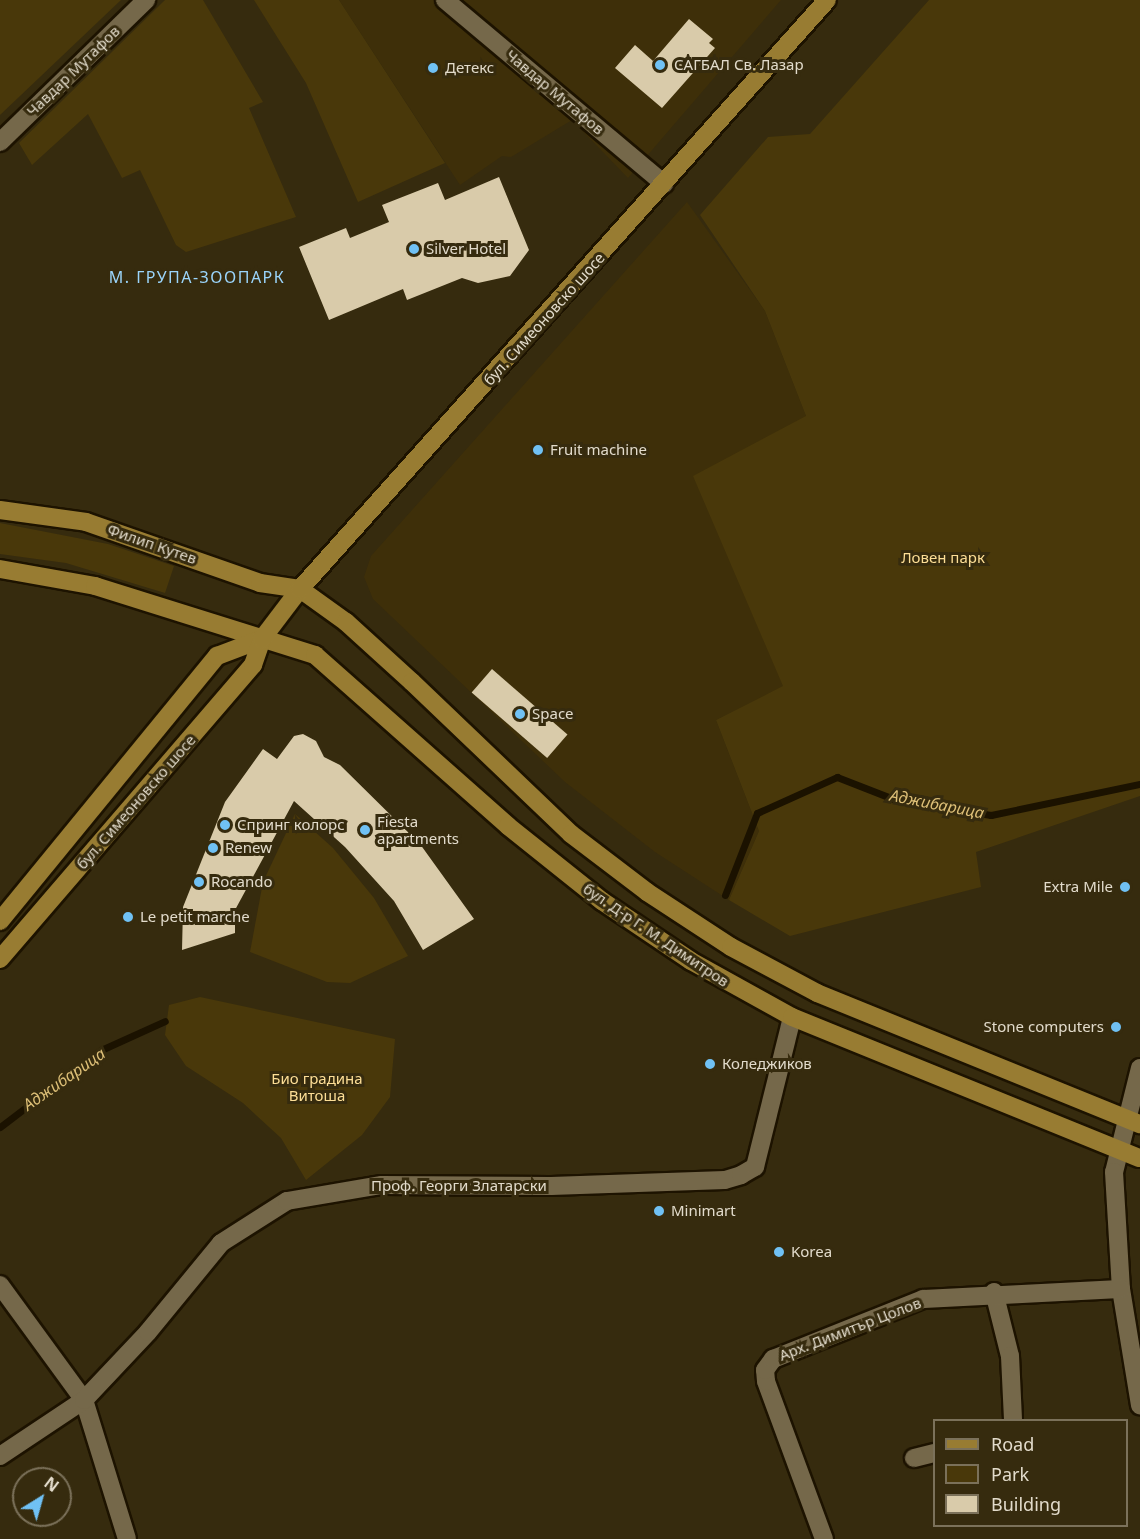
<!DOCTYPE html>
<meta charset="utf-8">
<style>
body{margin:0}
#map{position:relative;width:1140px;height:1539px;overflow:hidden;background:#362b0e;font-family:"Noto Sans",sans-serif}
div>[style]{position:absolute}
.built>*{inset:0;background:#3e2f09}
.green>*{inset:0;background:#49380a}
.stream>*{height:7px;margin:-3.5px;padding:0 3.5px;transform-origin:3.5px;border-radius:3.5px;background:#1b1200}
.building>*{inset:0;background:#d9cbaa;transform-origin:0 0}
.roads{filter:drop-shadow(2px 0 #1d1300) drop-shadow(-2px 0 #1d1300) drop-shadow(0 2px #1d1300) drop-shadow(0 -2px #1d1300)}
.minor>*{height:18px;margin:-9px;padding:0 9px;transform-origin:9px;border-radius:9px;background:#75684a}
.major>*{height:18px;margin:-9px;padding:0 9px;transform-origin:9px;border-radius:9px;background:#987c32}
.dots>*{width:16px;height:16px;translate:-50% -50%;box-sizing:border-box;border:3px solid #362b0e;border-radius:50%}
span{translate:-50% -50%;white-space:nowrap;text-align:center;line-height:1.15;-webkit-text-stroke:6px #362b0e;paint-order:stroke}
.poi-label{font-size:15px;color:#e2dbcb}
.left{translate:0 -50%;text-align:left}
.right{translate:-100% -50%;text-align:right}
.street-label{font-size:15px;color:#e2dbcb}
.park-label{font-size:15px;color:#fdde96}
.neighbourhood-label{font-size:16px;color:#9bd5fb;letter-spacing:1.5px}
.water-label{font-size:16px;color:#ddbf77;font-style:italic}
.legend{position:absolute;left:933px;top:1419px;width:195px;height:108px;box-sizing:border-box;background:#362b0e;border:2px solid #7b715a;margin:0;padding:8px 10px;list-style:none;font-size:18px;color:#e2dbcb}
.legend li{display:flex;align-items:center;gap:12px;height:30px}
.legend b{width:30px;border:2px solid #7b715a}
.north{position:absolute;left:12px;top:1467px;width:60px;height:60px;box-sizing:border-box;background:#362b0e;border:2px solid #7b715a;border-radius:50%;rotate:37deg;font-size:16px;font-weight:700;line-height:24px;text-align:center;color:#e2dbcb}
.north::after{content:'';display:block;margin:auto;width:21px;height:27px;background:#70c1f4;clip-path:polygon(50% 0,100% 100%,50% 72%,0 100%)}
</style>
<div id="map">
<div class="built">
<i style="clip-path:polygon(339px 0,781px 0,628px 178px,572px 120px,511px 157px,502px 156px,460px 185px)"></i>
<i style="clip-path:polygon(687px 202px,765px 311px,806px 416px,783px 687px,716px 720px,759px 831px,729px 900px,655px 852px,565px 782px,373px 599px,364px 577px,371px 556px)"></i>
</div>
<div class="green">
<i style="clip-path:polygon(0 0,121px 0,0 115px)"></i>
<i style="clip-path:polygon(165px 0,203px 0,263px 102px,249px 108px,296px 217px,186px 252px,176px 245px,140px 170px,122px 178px,88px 114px,32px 165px,19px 143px)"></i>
<i style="clip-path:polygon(254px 0,339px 0,445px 163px,358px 202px,306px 83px)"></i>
<i style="clip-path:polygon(929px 0,1140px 0,1140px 796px,976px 852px,981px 887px,790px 936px,729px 900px,759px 831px,716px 720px,783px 686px,693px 476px,806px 416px,765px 311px,700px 215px,768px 137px,810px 134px)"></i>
<i style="clip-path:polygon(0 523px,108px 544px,174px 566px,165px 593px,66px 563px,0 554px)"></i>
<i style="clip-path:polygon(295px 814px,333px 848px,374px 898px,408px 956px,350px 983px,327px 982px,250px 952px,263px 882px)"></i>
<i style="clip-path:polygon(200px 997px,395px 1039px,390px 1097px,362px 1135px,306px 1180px,281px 1138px,243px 1103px,186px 1066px,165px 1035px,169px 1005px)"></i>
</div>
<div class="stream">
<i style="left:725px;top:895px;width:88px;rotate:-68.7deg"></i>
<i style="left:757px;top:813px;width:88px;rotate:-24.2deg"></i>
<i style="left:837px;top:777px;width:63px;rotate:21.3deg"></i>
<i style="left:896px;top:800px;width:96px;rotate:9deg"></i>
<i style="left:991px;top:815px;width:152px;rotate:-11.8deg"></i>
<i style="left:0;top:1127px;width:127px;rotate:-37.3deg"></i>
<i style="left:101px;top:1050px;width:70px;rotate:-24.4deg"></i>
</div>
<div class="building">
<i style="clip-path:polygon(689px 19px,713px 39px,709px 43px,715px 48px,662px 108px,615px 68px,635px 45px,653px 61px)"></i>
<i style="clip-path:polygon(499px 177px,529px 250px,510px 276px,478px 283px,462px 278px,407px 300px,403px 289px,329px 320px,299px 247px,346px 228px,350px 238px,389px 222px,382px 205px,438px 183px,445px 200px)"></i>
<i style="left:492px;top:669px;width:100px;height:31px;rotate:41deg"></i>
<i style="clip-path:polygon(303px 734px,316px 741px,324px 757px,340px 765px,420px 844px,474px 919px,423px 950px,394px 901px,345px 847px,294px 801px,235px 910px,235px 933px,182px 950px,183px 907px,225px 802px,263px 749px,277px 759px,294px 736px)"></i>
</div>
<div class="roads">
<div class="minor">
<i style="left:445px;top:0;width:286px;rotate:40deg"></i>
<i style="left:0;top:142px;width:204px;rotate:-44.2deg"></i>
<i style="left:1140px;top:1068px;width:107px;rotate:104deg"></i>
<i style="left:1114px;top:1172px;width:117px;rotate:86.6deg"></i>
<i style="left:1121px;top:1289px;width:118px;rotate:80.7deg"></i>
<i style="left:0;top:1285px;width:142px;rotate:53.9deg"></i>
<i style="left:84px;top:1400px;width:145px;rotate:72.8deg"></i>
<i style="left:994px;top:1292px;width:66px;rotate:76deg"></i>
<i style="left:1010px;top:1356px;width:64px;rotate:87.3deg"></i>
<i style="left:0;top:1456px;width:101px;rotate:-33.7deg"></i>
<i style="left:84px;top:1400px;width:93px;rotate:-46.7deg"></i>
<i style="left:148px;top:1332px;width:115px;rotate:-50.6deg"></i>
<i style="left:221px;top:1243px;width:78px;rotate:-32.5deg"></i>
<i style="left:287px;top:1201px;width:96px;rotate:-9.6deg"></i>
<i style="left:382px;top:1185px;width:169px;rotate:0.3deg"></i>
<i style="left:551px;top:1186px;width:174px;rotate:-2deg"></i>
<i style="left:725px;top:1180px;width:17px;rotate:-17deg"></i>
<i style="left:741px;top:1175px;width:16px;rotate:-30deg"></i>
<i style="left:755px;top:1167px;width:154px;rotate:-76.1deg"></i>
<i style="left:914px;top:1458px;width:21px;rotate:-14deg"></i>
<i style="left:824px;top:1539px;width:168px;rotate:-110.2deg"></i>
<i style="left:766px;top:1381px;width:11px;rotate:-95deg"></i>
<i style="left:765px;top:1370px;width:14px;rotate:-54deg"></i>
<i style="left:773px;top:1359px;width:162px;rotate:-21.8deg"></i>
<i style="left:923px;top:1299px;width:198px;rotate:-2.9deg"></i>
</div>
<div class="major">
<i style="left:0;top:510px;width:87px;rotate:7.9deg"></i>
<i style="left:86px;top:522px;width:184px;rotate:19.3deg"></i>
<i style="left:260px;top:583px;width:40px;rotate:8.5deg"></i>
<i style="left:300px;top:589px;width:57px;rotate:35.7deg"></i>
<i style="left:346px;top:622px;width:89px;rotate:42.3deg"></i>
<i style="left:412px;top:682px;width:220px;rotate:43.7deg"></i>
<i style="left:571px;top:834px;width:96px;rotate:37.3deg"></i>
<i style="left:647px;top:892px;width:100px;rotate:33.2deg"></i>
<i style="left:731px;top:947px;width:98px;rotate:28.1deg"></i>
<i style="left:817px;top:993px;width:349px;rotate:22.1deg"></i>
<i style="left:0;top:569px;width:97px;rotate:10.1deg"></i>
<i style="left:95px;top:586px;width:231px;rotate:17.4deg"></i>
<i style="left:315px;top:655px;width:258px;rotate:41.5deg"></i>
<i style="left:508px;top:826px;width:120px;rotate:38.6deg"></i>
<i style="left:602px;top:901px;width:107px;rotate:34deg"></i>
<i style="left:691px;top:961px;width:115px;rotate:29deg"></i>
<i style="left:792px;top:1017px;width:375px;rotate:22.1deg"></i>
<i style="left:0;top:921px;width:343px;rotate:-50.7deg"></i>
<i style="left:217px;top:656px;width:48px;rotate:-20.7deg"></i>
<i style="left:0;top:959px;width:388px;rotate:-49.3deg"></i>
<i style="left:253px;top:665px;width:28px;rotate:-71deg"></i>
<i style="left:262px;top:639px;width:63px;rotate:-52.8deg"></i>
<i style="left:300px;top:589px;width:790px;rotate:-48.18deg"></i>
</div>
</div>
<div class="dots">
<i style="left:660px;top:65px;background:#70c1f4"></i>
<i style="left:433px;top:68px;background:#70c1f4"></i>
<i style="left:414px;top:249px;background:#70c1f4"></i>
<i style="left:538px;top:450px;background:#70c1f4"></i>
<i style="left:520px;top:714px;background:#70c1f4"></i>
<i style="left:225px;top:825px;background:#70c1f4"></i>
<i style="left:365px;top:830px;background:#70c1f4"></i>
<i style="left:213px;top:848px;background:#70c1f4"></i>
<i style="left:199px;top:882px;background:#70c1f4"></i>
<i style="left:1125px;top:887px;background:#70c1f4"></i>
<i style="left:128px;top:917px;background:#70c1f4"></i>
<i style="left:1116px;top:1027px;background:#70c1f4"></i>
<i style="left:710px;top:1064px;background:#70c1f4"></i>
<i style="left:659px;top:1211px;background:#70c1f4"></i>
<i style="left:779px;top:1252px;background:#70c1f4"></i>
</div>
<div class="poi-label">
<span class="left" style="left:674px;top:65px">САГБАЛ Св. Лазар</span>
<span class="left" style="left:445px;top:68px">Детекс</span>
<span class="left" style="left:426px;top:249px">Silver Hotel</span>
<span class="left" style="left:550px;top:450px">Fruit machine</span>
<span class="left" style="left:532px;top:714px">Space</span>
<span class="left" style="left:377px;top:830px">Fiesta<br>apartments</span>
<span class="left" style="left:237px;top:825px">Спринг колорс</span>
<span class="left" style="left:225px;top:848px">Renew</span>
<span class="left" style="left:211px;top:882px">Rocando</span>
<span class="right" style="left:1113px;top:887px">Extra Mile</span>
<span class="left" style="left:140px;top:917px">Le petit marche</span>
<span class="right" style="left:1104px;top:1027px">Stone computers</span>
<span class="left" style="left:722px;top:1064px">Коледжиков</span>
<span class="left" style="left:671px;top:1211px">Minimart</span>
<span class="left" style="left:791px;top:1252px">Korea</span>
</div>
<div class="street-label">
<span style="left:73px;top:71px;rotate:-44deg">Чавдар Мутафов</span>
<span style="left:555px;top:92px;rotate:40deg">Чавдар Мутафов</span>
<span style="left:544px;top:319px;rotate:-48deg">бул. Симеоновско шосе</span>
<span style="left:152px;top:544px;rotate:19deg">Филип Кутев</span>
<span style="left:136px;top:802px;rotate:-49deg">бул. Симеоновско шосе</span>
<span style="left:656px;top:935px;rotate:34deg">бул. Д-р Г. М. Димитров</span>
<span style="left:459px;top:1186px">Проф. Георги Златарски</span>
<span style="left:850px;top:1329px;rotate:-21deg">Арх. Димитър Цолов</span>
</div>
<div class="park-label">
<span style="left:943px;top:558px">Ловен парк</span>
<span style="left:317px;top:1087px">Био градина<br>Витоша</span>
</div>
<div class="neighbourhood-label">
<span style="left:197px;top:277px">М. ГРУПА-ЗООПАРК</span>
</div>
<div class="water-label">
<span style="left:937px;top:804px;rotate:11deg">Аджибарица</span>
<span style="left:64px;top:1079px;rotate:-35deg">Аджибарица</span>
</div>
<ul class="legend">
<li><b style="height:8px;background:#987c32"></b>Road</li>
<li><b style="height:16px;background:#49380a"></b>Park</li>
<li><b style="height:16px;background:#d9cbaa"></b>Building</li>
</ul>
<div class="north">N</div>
</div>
